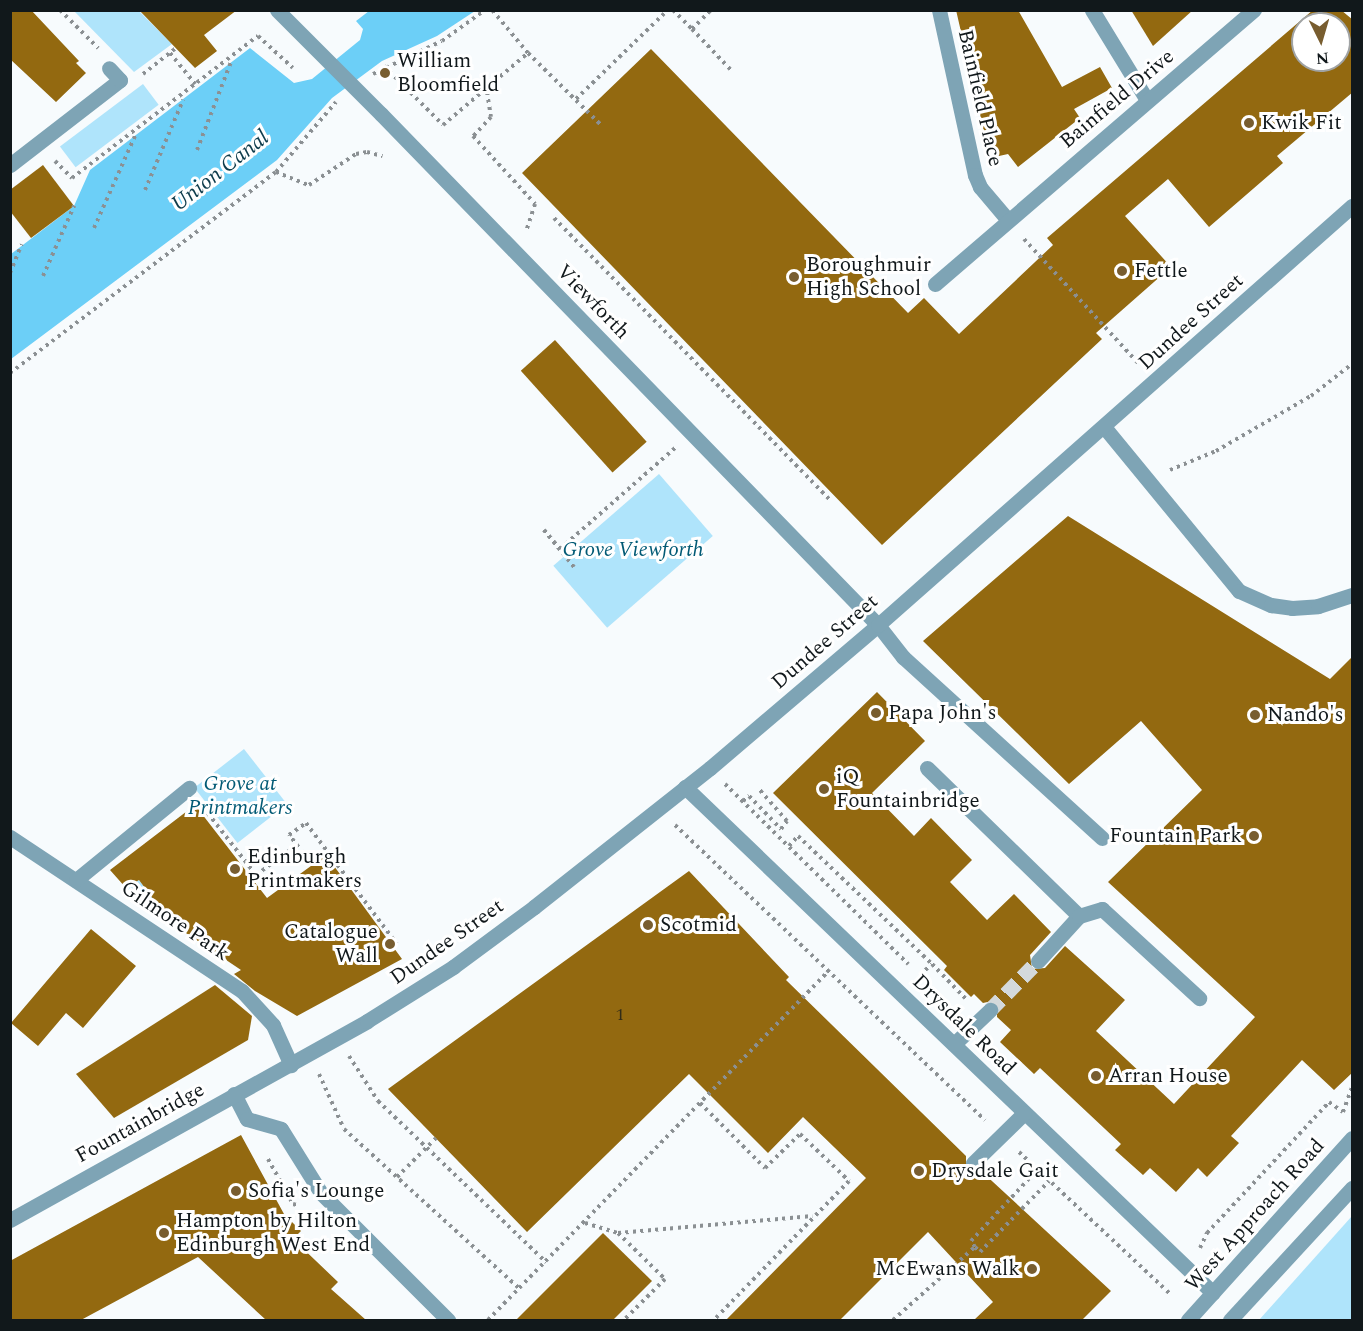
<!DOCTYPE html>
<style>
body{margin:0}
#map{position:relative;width:1363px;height:1331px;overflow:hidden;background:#f7fbfd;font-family:Spectral,serif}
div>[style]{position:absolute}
.green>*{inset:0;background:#afe4fb;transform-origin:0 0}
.water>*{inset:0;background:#6ccff7}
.building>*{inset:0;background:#936910;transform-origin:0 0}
.minor-tunnel>*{height:15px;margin-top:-7.5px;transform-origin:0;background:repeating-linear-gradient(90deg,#d4d9db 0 15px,transparent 0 23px)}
.path>*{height:4px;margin-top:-2px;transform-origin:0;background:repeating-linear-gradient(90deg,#8b9093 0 3px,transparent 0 7.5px)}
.minor>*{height:15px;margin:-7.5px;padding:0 7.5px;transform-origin:7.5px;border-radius:7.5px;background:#7ea4b5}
.minor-bridge>*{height:15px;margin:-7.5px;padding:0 7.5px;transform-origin:7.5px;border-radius:7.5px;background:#7ea4b5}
.dots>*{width:16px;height:16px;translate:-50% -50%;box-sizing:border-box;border:3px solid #fff;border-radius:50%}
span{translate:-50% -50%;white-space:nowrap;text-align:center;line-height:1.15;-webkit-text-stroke:6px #fff;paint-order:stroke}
.number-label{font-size:18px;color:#322c18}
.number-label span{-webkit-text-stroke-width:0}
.poi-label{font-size:21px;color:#11181b}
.left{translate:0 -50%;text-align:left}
.right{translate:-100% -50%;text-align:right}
.street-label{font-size:21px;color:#11181b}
.park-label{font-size:21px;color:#025a75;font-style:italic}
.water-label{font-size:22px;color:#0e3c4c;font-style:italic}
.frame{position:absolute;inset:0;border:12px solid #11181b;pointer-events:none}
.north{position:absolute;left:1291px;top:12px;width:60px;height:60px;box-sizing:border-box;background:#fff;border:2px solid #a0a3a4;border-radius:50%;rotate:175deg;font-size:16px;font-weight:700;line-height:24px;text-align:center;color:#11181b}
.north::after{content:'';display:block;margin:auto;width:21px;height:27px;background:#785d2f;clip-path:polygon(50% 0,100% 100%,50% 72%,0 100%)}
</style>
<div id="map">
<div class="green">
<i style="clip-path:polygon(74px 11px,139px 11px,172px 44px,134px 72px)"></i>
<i style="left:143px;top:84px;width:26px;height:104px;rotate:53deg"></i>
<i style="left:659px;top:474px;width:82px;height:140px;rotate:49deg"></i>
<i style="left:244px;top:749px;width:70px;height:63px;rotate:52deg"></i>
<i style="clip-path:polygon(139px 880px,171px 923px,126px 888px)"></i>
<i style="clip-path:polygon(1352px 1216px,1352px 1320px,1259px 1320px)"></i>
</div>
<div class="water">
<i style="clip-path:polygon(369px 11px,475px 11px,437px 36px,382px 61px,332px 98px,277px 160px,11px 359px,11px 254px,74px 206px,90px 170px,250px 48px,294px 83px,312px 79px,360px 40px,363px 29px,356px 21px)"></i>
</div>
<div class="building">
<i style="clip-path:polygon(10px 10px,31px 10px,79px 61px,76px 63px,86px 73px,56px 102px,10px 59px)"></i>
<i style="clip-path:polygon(139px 10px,237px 10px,204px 35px,217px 51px,195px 68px)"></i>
<i style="clip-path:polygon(956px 10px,1018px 10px,1062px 87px,1100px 67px,1112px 88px,1074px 109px,1080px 118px,1018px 167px,1008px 154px,990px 158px)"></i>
<i style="clip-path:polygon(1131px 10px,1193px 10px,1153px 46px)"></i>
<i style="clip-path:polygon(evenodd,1313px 10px,1341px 10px,1353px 20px,1353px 92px,1277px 156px,1283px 163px,1209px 227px,1168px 179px,1125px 216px,1171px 267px,1096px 333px,1102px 339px,882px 545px,522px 173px,651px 49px,908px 313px,924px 298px,959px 334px,1053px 245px,1047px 238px,1313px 10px,1303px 24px,1339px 24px,1339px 60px,1303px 60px,1303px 24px)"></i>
<i style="clip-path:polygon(43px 165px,74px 206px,31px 238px,10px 211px,10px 190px)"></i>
<i style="left:555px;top:340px;width:137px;height:46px;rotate:48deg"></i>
<i style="clip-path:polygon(1068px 516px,1330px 679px,1353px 656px,1353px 1072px,1334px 1090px,1302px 1060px,1231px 1136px,1239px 1143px,1207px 1177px,1198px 1168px,1176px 1192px,1150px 1168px,1143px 1175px,1115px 1150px,1121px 1144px,1040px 1068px,1034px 1074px,1000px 1042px,1011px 1030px,997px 1017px,997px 1004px,992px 1001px,983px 1003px,974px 994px,971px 997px,944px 970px,947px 966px,773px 793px,877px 692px,925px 741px,872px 793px,914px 836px,931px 818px,972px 860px,950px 882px,987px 920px,1014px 894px,1051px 932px,1030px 955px,1032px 969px,1045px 968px,1065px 946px,1125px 1000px,1096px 1031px,1174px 1104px,1255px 1017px,1108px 882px,1202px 790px,1141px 721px,1069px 784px,923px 641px)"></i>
<i style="clip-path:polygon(195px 805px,267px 898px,326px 855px,402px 959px,297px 1016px,255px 991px,234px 974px,241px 970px,171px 923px,139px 880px,126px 888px,110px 870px)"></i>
<i style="clip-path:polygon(689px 871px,789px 977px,786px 980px,966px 1156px,966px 1170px,980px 1170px,1111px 1291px,1082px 1320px,974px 1320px,993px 1302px,928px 1232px,840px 1320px,726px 1320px,866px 1178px,803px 1117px,768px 1153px,689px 1074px,527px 1232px,388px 1089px)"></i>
<i style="clip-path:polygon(91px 929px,136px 966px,83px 1028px,66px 1013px,38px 1046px,11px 1023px)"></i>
<i style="clip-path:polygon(215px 985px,252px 1016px,248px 1040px,114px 1118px,76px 1074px)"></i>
<i style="clip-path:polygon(241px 1135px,284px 1214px,301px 1231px,293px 1239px,338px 1282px,331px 1289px,366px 1320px,266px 1320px,198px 1257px,81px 1320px,10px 1320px,10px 1261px)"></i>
<i style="clip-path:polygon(603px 1233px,652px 1281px,613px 1320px,516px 1320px)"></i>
</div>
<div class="minor-tunnel">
<i style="left:990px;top:1010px;width:69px;rotate:-45.6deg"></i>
</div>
<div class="path">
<i style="left:60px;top:10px;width:54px;rotate:45deg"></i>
<i style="left:332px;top:10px;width:2px"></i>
<i style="left:673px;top:10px;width:27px;rotate:45deg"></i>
<i style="left:692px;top:29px;width:27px;rotate:-45deg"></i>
<i style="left:692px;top:29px;width:57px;rotate:46.4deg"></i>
<i style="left:170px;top:53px;width:40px;rotate:51deg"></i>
<i style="left:528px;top:53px;width:104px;rotate:44.6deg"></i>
<i style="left:384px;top:66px;width:83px;rotate:45deg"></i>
<i style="left:443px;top:125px;width:111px;rotate:-40.3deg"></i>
<i style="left:528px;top:53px;width:56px;rotate:-129.9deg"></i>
<i style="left:143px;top:74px;width:42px;rotate:-38.2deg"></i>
<i style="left:373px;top:74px;width:76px;rotate:-25.6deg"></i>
<i style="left:442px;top:41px;width:53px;rotate:-35.8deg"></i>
<i style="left:487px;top:92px;width:25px;rotate:81deg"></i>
<i style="left:491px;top:117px;width:26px;rotate:133deg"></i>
<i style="left:473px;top:136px;width:92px;rotate:47.6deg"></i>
<i style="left:535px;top:204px;width:26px;rotate:108deg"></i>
<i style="left:576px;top:99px;width:128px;rotate:-44.1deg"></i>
<i style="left:197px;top:150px;width:94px;rotate:-68.9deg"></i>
<i style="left:55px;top:161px;width:24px;rotate:45deg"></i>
<i style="left:72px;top:178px;width:234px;rotate:-37.4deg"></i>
<i style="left:258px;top:36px;width:47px;rotate:42.4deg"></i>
<i style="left:276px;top:172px;width:35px;rotate:22deg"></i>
<i style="left:309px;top:185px;width:56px;rotate:-33.4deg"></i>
<i style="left:356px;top:154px;width:11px;rotate:-10deg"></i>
<i style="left:367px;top:152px;width:16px;rotate:15deg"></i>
<i style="left:145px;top:190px;width:98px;rotate:-67.1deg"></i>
<i style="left:554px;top:218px;width:393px;rotate:45.6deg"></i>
<i style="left:94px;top:228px;width:101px;rotate:-66deg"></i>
<i style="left:1024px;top:239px;width:170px;rotate:47.4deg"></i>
<i style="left:10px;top:273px;width:31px;rotate:-68deg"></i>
<i style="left:43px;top:276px;width:77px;rotate:-66.1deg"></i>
<i style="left:10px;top:373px;width:333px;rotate:-37.1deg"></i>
<i style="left:276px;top:172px;width:92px;rotate:-49.4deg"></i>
<i style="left:1170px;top:470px;width:50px;rotate:-22.4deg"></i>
<i style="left:1216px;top:451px;width:110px;rotate:-30.1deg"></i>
<i style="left:1311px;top:396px;width:52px;rotate:-38deg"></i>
<i style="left:574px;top:567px;width:48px;rotate:-129deg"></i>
<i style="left:544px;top:530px;width:25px;rotate:50deg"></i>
<i style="left:560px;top:549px;width:153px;rotate:-41.3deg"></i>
<i style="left:725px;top:784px;width:257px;rotate:44.5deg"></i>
<i style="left:743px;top:801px;width:8px;rotate:-40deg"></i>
<i style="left:749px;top:796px;width:46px;rotate:45.9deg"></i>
<i style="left:781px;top:829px;width:10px;rotate:-53deg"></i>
<i style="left:787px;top:821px;width:44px;rotate:-131.3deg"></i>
<i style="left:203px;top:807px;width:86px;rotate:52.1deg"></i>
<i style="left:256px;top:875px;width:51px;rotate:-36.2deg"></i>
<i style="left:675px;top:825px;width:428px;rotate:43.6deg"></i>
<i style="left:789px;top:846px;width:13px;rotate:-48deg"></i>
<i style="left:798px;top:836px;width:185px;rotate:43.7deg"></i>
<i style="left:312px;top:865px;width:38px;rotate:-127deg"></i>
<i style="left:289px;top:835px;width:21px;rotate:-35deg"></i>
<i style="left:306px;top:823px;width:151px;rotate:53.1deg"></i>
<i style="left:920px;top:975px;width:16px;rotate:-43deg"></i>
<i style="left:932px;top:964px;width:49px;rotate:45.8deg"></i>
<i style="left:349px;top:1056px;width:54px;rotate:57.2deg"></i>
<i style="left:378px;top:1101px;width:233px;rotate:43.8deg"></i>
<i style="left:319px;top:1074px;width:60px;rotate:65.6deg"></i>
<i style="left:344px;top:1129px;width:236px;rotate:42.3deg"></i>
<i style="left:700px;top:1103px;width:92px;rotate:45deg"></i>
<i style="left:765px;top:1168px;width:49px;rotate:-44.2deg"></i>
<i style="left:800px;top:1134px;width:68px;rotate:43.8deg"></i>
<i style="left:849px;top:1181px;width:194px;rotate:134.2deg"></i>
<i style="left:1019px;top:1152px;width:206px;rotate:43.2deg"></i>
<i style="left:268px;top:1159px;width:51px;rotate:60.9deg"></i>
<i style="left:293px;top:1204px;width:7px;rotate:16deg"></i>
<i style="left:397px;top:1177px;width:55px;rotate:-45deg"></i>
<i style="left:585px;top:1223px;width:34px;rotate:17deg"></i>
<i style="left:618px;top:1233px;width:66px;rotate:44.4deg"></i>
<i style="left:665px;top:1279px;width:58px;rotate:135deg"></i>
<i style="left:618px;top:1233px;width:195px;rotate:-5deg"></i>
<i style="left:975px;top:1247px;width:7px;rotate:45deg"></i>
<i style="left:980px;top:1252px;width:99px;rotate:-45.8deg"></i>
<i style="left:1200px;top:1248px;width:17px;rotate:-65deg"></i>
<i style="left:1207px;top:1233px;width:179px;rotate:-47deg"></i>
<i style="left:1329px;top:1102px;width:17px;rotate:36deg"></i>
<i style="left:1343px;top:1112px;width:27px;rotate:-70deg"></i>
<i style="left:488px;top:1320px;width:488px;rotate:-45.7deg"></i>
<i style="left:893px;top:1320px;width:110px;rotate:-41.7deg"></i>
<i style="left:975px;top:1247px;width:7px;rotate:-124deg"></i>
<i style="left:971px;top:1241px;width:98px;rotate:-47.1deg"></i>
</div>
<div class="minor">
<i style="left:939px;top:10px;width:169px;rotate:77.7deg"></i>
<i style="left:975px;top:175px;width:13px;rotate:67deg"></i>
<i style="left:980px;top:187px;width:43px;rotate:49.7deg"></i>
<i style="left:1092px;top:10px;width:105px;rotate:58.6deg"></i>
<i style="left:381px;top:114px;width:713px;rotate:45.8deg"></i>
<i style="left:878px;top:625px;width:41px;rotate:52deg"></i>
<i style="left:903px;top:657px;width:269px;rotate:42.3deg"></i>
<i style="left:10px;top:165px;width:139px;rotate:-37.7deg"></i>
<i style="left:120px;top:80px;width:16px;rotate:-133deg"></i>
<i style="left:935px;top:284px;width:421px;rotate:-40.7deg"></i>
<i style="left:1105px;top:428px;width:211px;rotate:50.6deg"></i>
<i style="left:1239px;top:591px;width:35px;rotate:24deg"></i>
<i style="left:1271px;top:605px;width:21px;rotate:8deg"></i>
<i style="left:1292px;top:608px;width:26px;rotate:-4deg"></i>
<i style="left:1318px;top:606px;width:36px;rotate:-18deg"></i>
<i style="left:927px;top:768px;width:212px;rotate:44.2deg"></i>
<i style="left:685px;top:787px;width:731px;rotate:43.78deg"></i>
<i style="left:10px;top:837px;width:278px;rotate:33.6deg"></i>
<i style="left:242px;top:991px;width:46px;rotate:47.6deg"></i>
<i style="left:273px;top:1025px;width:44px;rotate:65.8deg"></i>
<i style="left:76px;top:880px;width:146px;rotate:-39.2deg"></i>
<i style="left:1038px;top:961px;width:61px;rotate:-47.7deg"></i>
<i style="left:1079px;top:916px;width:24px;rotate:-17deg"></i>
<i style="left:1102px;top:909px;width:132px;rotate:42.5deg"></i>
<i style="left:954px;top:1044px;width:50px;rotate:-43.4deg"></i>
<i style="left:234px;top:1094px;width:28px;rotate:63deg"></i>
<i style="left:247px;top:1119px;width:35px;rotate:16deg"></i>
<i style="left:281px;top:1129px;width:75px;rotate:58deg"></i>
<i style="left:321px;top:1193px;width:180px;rotate:45deg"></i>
<i style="left:973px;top:1163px;width:71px;rotate:-44.4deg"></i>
<i style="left:10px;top:1220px;width:409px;rotate:-29.1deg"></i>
<i style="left:367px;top:1021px;width:102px;rotate:-32.1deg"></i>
<i style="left:453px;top:967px;width:101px;rotate:-36.5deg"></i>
<i style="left:534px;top:907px;width:224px;rotate:-38.3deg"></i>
<i style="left:710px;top:768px;width:221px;rotate:-40.4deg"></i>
<i style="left:878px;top:625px;width:633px;rotate:-41.48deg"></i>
<i style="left:1188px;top:1320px;width:245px;rotate:-48deg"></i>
<i style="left:1230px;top:1320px;width:180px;rotate:-47.3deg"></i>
</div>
<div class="minor-bridge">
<i style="left:277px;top:10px;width:147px;rotate:45deg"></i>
</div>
<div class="dots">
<i style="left:385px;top:73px;background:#785d2f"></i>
<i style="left:1249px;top:123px;background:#785d2f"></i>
<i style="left:1122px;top:271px;background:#785d2f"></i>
<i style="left:794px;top:277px;background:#785d2f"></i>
<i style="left:876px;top:713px;background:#785d2f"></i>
<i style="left:1255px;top:715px;background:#785d2f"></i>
<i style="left:824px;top:789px;background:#785d2f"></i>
<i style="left:1254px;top:836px;background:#785d2f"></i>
<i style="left:235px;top:869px;background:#785d2f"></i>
<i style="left:648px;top:925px;background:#785d2f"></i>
<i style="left:390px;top:944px;background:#785d2f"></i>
<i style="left:1096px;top:1076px;background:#785d2f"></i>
<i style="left:919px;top:1171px;background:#785d2f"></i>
<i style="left:236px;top:1191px;background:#785d2f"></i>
<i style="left:164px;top:1233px;background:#785d2f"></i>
<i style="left:1032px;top:1269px;background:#785d2f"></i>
</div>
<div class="number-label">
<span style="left:620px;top:1015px">1</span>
</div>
<div class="poi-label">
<span class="left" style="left:397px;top:73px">William<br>Bloomfield</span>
<span class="left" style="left:1261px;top:123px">Kwik Fit</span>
<span class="left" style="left:806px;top:277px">Boroughmuir<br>High School</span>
<span class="left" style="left:1134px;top:271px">Fettle</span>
<span class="left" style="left:888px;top:713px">Papa John's</span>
<span class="left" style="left:1267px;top:715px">Nando's</span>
<span class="left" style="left:836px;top:789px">iQ<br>Fountainbridge</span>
<span class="right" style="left:1242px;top:836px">Fountain Park</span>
<span class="left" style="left:247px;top:869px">Edinburgh<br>Printmakers</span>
<span class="left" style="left:660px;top:925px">Scotmid</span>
<span class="right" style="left:378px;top:944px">Catalogue<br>Wall</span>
<span class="left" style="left:1108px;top:1076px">Arran House</span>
<span class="left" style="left:931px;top:1171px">Drysdale Gait</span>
<span class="left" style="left:248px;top:1191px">Sofia's Lounge</span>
<span class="left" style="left:176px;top:1233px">Hampton by Hilton<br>Edinburgh West End</span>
<span class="right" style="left:1020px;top:1269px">McEwans Walk</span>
</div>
<div class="street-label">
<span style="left:980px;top:98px;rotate:77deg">Bainfield Place</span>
<span style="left:1117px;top:99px;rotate:-40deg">Bainfield Drive</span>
<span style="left:593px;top:302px;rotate:46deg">Viewforth</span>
<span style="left:1191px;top:322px;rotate:-42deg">Dundee Street</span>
<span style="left:825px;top:642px;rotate:-41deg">Dundee Street</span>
<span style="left:175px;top:921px;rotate:34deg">Gilmore Park</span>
<span style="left:447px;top:942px;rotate:-35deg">Dundee Street</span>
<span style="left:964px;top:1025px;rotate:44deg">Drysdale Road</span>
<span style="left:140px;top:1123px;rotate:-29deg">Fountainbridge</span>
<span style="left:1255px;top:1215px;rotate:-48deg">West Approach Road</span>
</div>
<div class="park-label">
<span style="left:633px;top:550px">Grove Viewforth</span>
<span style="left:240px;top:796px">Grove at<br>Printmakers</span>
</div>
<div class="water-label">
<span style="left:220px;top:171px;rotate:-38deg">Union Canal</span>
</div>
<div class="frame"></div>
<div class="north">N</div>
</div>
